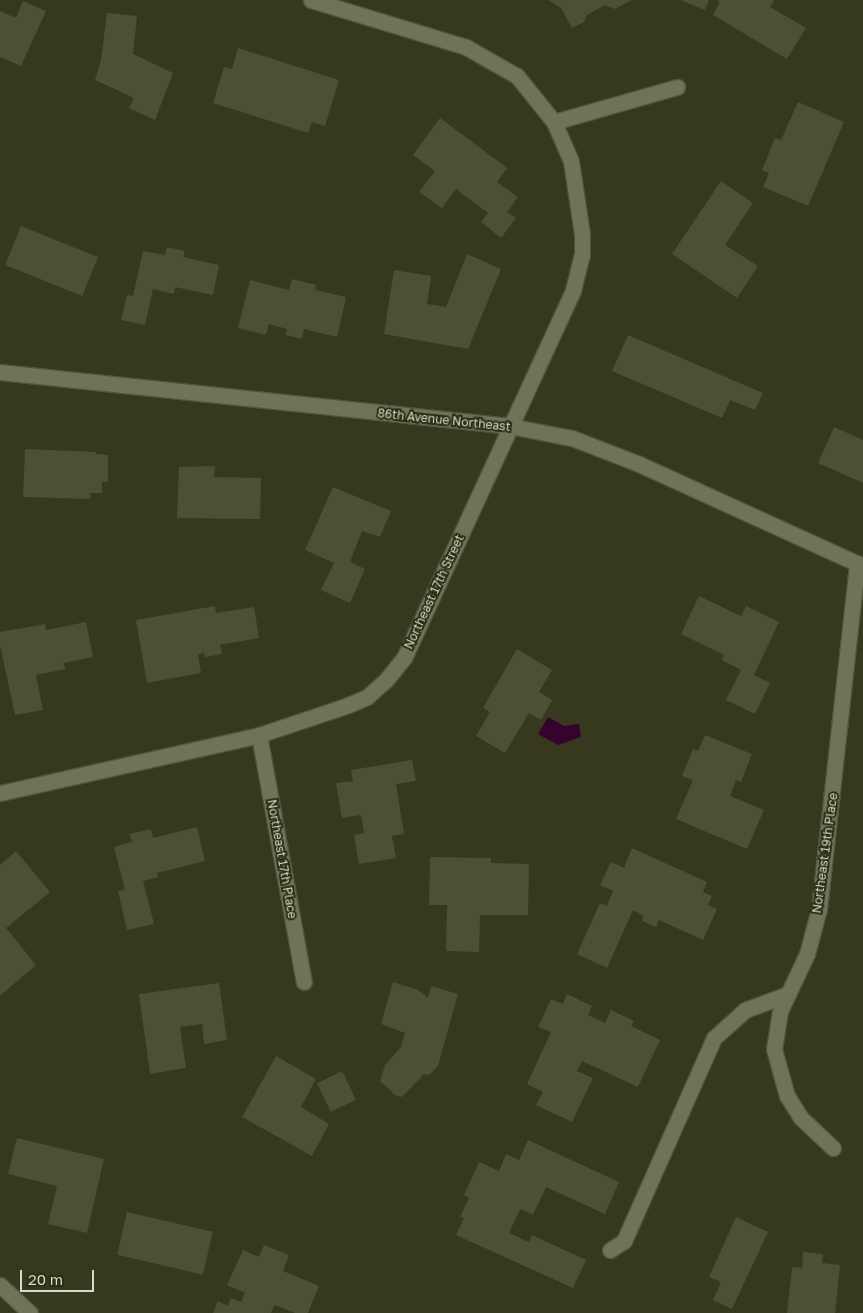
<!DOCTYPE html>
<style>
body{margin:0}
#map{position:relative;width:863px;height:1313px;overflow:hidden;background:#36391e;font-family:"Golos Text",sans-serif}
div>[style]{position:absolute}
.water>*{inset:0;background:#36032e}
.building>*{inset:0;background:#4c5034;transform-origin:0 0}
.roads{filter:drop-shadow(1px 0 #52543d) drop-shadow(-1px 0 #52543d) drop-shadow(0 1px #52543d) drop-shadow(0 -1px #52543d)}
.minor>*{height:15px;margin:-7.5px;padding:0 7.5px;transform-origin:7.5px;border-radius:7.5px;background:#707356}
span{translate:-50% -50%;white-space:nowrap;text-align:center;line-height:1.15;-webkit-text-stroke:4px #2c2f14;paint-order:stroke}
.street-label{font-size:12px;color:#d8daca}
.scale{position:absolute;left:20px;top:1270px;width:74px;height:22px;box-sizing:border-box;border:2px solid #d8daca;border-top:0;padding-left:6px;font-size:15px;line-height:18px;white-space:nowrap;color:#d8daca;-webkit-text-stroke:4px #2c2f14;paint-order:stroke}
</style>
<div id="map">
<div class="water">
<i style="clip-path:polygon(548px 717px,564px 726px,579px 724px,581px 737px,558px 745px,538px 734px)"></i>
</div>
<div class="building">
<i style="clip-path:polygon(548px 0,632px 0,615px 9px,605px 5px,587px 15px,584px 22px,572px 28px,561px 8px)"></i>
<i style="clip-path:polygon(680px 0,709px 0,705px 10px)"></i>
<i style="clip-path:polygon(717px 0,774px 0,770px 7px,806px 28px,787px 59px,713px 15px,720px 2px)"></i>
<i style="clip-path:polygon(23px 1px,46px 11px,21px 66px,0 57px,0 11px,16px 18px)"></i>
<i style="clip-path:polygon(107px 13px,137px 16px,133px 54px,173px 73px,155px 120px,129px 108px,134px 98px,95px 80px,101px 60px)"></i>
<i style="clip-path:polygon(238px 48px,339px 80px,325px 126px,312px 122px,308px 133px,213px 103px,224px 67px,232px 69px)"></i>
<i style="clip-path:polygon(798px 102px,844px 122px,808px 206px,763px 187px,769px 173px,762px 170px,775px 138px,781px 140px)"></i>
<i style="clip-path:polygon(440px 118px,507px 168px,497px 182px,518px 197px,507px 212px,516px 218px,501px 238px,481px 222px,488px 213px,456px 189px,442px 208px,419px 192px,435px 171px,413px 155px)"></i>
<i style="clip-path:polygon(721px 181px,753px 203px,725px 245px,758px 266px,737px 298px,672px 254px)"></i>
<i style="left:21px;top:226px;width:83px;height:42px;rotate:22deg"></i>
<i style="clip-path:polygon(167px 247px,185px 251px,183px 257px,219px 265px,213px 295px,175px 287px,174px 294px,153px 289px,145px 325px,121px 320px,127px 295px,133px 296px,143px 251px,165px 255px)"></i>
<i style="clip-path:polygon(467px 254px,501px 269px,468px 349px,384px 334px,394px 270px,431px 276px,427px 304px,446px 307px)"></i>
<i style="clip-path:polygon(292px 279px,316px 285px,315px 290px,346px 297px,337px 337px,304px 329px,302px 339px,286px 335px,287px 329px,269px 324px,266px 335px,238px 328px,250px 280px,289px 290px)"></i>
<i style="clip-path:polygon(628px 335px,763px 393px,755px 410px,730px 400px,722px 418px,612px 371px)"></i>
<i style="clip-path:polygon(834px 427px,863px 440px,863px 483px,818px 463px)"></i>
<i style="clip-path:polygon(25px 449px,96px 452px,96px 454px,108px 455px,108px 482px,102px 482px,102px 493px,90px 493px,90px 499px,23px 497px)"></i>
<i style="clip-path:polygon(215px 466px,214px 477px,261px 478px,260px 519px,177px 518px,179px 467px)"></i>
<i style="clip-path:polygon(333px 487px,391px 511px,380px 537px,362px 531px,350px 562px,365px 569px,350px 603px,321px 590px,334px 563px,305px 550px)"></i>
<i style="clip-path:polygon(699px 596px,741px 616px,746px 606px,779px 622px,754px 675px,770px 683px,755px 714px,726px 700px,741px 670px,722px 660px,724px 655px,681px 634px)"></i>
<i style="clip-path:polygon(215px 606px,216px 613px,254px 607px,259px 638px,220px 645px,222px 654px,205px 657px,204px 653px,198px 654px,201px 673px,147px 683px,136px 620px)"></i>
<i style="clip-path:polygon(86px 622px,93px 657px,63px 663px,66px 669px,36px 675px,43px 710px,15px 715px,0 645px,0 632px,45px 624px,46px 630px)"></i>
<i style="clip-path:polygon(517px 649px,552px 670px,539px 692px,552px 700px,541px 720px,529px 713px,505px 753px,476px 736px,490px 712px,483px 708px)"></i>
<i style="clip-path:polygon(705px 735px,752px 754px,741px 782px,736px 780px,730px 796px,764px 810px,747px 849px,676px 819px,693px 780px,682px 776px,693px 749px,698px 751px)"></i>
<i style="clip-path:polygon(412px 760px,416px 781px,396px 784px,404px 834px,392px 836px,396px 858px,359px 864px,354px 835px,364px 833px,361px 815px,342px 818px,336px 783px,353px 781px,351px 770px)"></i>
<i style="clip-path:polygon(197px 827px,205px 861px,157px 873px,158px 877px,143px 881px,154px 924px,127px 930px,118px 891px,125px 890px,114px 847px,132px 842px,130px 834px,151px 829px,153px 838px)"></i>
<i style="clip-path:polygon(632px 848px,707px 882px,703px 892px,712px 896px,708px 905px,717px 909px,703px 940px,659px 920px,656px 927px,642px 921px,644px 916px,633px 910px,607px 968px,577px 954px,600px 903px,607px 906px,613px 891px,600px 885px,611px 862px,624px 868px)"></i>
<i style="clip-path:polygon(16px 851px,50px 892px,6px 928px,36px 965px,0 996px,0 865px)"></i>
<i style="clip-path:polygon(430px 857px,491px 858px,491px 863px,529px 864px,528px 915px,480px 915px,479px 952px,446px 951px,447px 905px,429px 905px)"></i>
<i style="clip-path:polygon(393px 982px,418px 990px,428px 998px,431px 986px,458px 994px,438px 1066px,429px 1075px,424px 1074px,402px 1097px,395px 1095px,380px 1081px,385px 1065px,401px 1047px,405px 1033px,381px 1024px)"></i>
<i style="clip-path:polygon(219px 983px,227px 1040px,204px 1044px,202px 1024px,180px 1027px,186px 1068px,150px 1074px,139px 994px)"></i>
<i style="clip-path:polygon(567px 994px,592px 1006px,588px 1015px,605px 1023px,611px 1010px,634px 1021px,631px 1026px,660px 1040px,638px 1087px,582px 1061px,577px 1071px,593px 1078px,572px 1122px,536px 1105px,543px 1092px,527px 1084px,551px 1032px,538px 1027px,551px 999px,563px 1004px)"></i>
<i style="clip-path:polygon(276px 1056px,316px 1079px,301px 1107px,329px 1124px,312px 1156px,242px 1117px)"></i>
<i style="left:342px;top:1071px;width:32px;height:28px;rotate:64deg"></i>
<i style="clip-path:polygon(17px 1138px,104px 1159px,87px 1233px,48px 1224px,57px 1186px,8px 1174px)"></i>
<i style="clip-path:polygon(528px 1140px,619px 1182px,605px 1214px,546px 1187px,533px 1215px,520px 1209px,509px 1233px,529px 1242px,532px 1235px,586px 1260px,573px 1288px,456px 1235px,464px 1218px,460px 1217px,469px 1198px,464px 1195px,479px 1162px,499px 1171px,506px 1154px,519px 1160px)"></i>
<i style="left:127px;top:1212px;width:88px;height:44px;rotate:13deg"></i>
<i style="clip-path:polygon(736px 1217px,768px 1232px,732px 1309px,713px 1300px,721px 1282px,709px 1277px)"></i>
<i style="clip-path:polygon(264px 1245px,289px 1255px,283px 1271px,319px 1286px,308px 1313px,295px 1313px,275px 1305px,271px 1313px,213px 1313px,218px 1301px,228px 1306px,231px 1298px,241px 1302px,245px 1293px,227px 1285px,243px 1250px,259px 1257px)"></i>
<i style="clip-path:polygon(803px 1252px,823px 1254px,822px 1263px,840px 1265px,835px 1313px,787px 1313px,792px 1267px,802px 1268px)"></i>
</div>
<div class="roads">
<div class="minor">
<i style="left:554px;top:122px;width:128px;rotate:-15.9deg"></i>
<i style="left:0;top:372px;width:513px;rotate:6.04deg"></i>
<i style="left:510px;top:426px;width:63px;rotate:11deg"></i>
<i style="left:572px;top:438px;width:72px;rotate:21.2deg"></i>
<i style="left:639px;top:464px;width:246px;rotate:24.5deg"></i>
<i style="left:259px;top:735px;width:251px;rotate:79.7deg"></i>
<i style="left:0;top:793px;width:265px;rotate:-12.6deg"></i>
<i style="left:259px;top:735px;width:94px;rotate:-18.6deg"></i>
<i style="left:348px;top:705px;width:21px;rotate:-23deg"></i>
<i style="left:367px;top:697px;width:25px;rotate:-42deg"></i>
<i style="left:386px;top:680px;width:28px;rotate:-51deg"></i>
<i style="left:404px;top:658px;width:405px;rotate:-65.3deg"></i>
<i style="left:573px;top:290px;width:36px;rotate:-76deg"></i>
<i style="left:582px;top:255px;width:21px;rotate:-90deg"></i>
<i style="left:582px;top:234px;width:74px;rotate:-98.6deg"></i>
<i style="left:571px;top:161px;width:43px;rotate:-113.6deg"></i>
<i style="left:554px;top:122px;width:59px;rotate:-128.8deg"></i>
<i style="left:517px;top:76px;width:59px;rotate:-150.4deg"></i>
<i style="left:466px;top:47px;width:162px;rotate:-163.1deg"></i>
<i style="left:833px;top:1148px;width:44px;rotate:-136.8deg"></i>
<i style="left:801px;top:1118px;width:26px;rotate:-122deg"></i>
<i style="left:787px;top:1096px;width:49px;rotate:-105.5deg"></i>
<i style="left:774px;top:1049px;width:38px;rotate:-81deg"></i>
<i style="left:780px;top:1011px;width:63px;rotate:-64.7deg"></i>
<i style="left:807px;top:954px;width:47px;rotate:-75.1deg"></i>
<i style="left:819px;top:909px;width:348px;rotate:-83.7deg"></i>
<i style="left:610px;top:1250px;width:17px;rotate:-33deg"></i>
<i style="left:624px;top:1241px;width:222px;rotate:-66.1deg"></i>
<i style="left:714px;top:1038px;width:42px;rotate:-42.1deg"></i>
<i style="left:745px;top:1010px;width:46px;rotate:-20.4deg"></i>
<i style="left:0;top:1285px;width:41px;rotate:43deg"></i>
</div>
</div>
<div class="street-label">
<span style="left:444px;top:420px;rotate:6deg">86th Avenue Northeast</span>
<span style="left:434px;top:592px;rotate:-65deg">Northeast 17th Street</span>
<span style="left:825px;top:853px;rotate:-82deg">Northeast 19th Place</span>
<span style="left:282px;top:859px;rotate:80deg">Northeast 17th Place</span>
</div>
<div class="scale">20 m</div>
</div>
